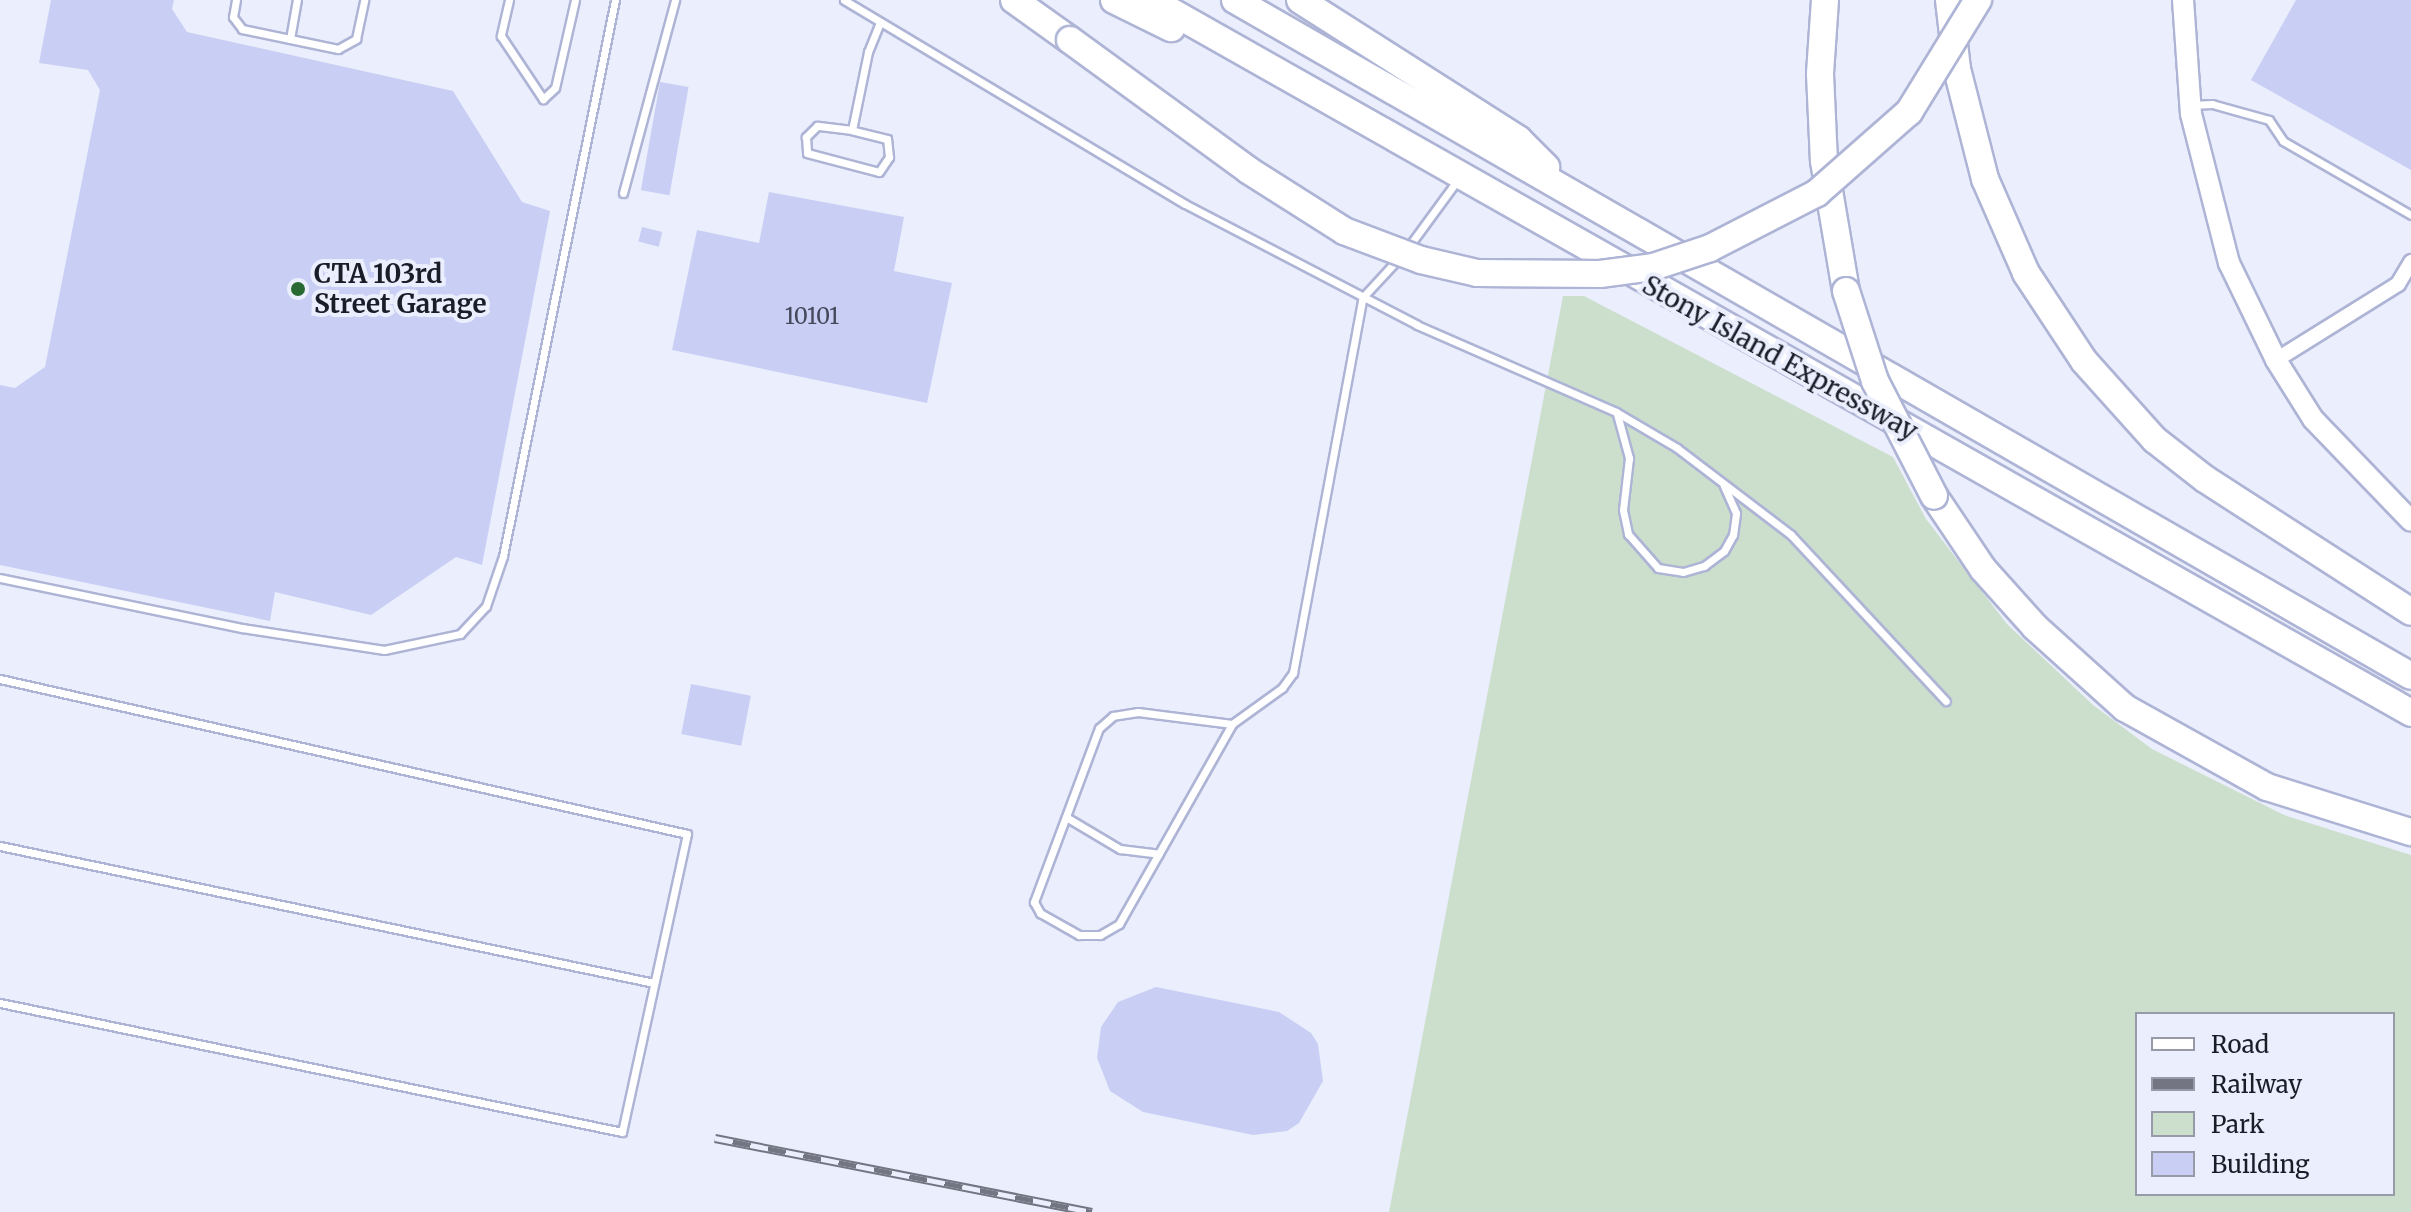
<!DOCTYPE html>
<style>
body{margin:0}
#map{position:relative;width:2411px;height:1212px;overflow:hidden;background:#ebeefc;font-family:Merriweather,serif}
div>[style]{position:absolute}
.green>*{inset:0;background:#ccdfcd}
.building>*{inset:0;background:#c9cff4;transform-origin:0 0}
.roads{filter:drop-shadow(2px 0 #aeb4d5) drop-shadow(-2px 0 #aeb4d5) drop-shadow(0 2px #aeb4d5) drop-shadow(0 -2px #aeb4d5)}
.lane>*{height:7px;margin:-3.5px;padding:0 3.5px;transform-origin:3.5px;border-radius:3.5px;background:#fff}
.street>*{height:14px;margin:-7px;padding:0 7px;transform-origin:7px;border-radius:7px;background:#fff}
.secondary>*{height:20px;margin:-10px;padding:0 10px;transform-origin:10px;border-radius:10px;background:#fff}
.highway>*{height:26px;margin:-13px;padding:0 13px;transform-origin:13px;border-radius:13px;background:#fff}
.rail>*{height:9px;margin-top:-4.5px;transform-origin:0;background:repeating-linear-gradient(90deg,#ebeefc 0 18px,#737582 0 36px);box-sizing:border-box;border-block:2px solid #737582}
.bridges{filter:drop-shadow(2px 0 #aeb4d5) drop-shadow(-2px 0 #aeb4d5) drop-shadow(0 2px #aeb4d5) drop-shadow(0 -2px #aeb4d5)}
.highway-bridge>*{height:26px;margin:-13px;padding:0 13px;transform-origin:13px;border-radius:13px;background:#fff}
.dots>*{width:22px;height:22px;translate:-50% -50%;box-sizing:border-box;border:4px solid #ebeefc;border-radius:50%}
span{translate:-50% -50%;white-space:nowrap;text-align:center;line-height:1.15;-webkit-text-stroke:8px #ebeefc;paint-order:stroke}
.number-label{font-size:22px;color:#46495b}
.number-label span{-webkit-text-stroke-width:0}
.poi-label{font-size:26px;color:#1a1c28;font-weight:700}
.left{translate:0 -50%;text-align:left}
.street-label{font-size:26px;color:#1a1c28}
.legend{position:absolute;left:2135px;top:1012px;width:260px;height:184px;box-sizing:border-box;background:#ebeefc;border:2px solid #979aa7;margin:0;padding:10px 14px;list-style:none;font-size:24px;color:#1a1c28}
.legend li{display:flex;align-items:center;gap:16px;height:40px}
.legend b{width:40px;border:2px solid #979aa7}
</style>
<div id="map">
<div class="green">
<i style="clip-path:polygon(evenodd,1563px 296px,1584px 296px,1893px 457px,1926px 519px,2007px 624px,2093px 705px,2152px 749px,2284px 815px,2411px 855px,2411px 1212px,1389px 1212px,1563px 296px,2137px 1014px,2393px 1014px,2393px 1194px,2137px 1194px,2137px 1014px)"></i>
</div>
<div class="building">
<i style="clip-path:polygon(51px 0,174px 0,172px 9px,187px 32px,453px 91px,522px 202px,550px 211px,482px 565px,456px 557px,371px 615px,275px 592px,270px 621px,0 565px,0 385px,15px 388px,45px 367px,100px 90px,88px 70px,39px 63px)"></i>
<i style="clip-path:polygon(2296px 0,2411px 0,2411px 170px,2251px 80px)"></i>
<i style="left:660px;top:82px;width:29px;height:110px;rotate:10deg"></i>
<i style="clip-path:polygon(769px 192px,904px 217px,894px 271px,952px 283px,927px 403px,672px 350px,697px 230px,759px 243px)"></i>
<i style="left:642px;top:227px;width:21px;height:15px;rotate:14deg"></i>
<i style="left:691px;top:684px;width:61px;height:51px;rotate:11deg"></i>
<i style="clip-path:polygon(1156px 987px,1279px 1012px,1311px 1033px,1318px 1044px,1323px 1081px,1299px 1123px,1287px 1131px,1253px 1135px,1143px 1112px,1110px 1091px,1097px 1058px,1101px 1027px,1118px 1002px)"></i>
</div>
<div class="roads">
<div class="lane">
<i style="left:236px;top:0;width:17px;rotate:100deg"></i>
<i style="left:233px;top:17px;width:15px;rotate:53deg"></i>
<i style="left:242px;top:29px;width:98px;rotate:11.8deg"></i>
<i style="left:338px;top:49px;width:21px;rotate:-29deg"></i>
<i style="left:356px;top:39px;width:40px;rotate:-78deg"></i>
<i style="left:509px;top:0;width:37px;rotate:103deg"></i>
<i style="left:501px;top:36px;width:76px;rotate:56.3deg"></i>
<i style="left:543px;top:99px;width:16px;rotate:-43deg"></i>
<i style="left:555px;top:88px;width:90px;rotate:-77.2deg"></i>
<i style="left:844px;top:0;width:397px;rotate:30.9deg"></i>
<i style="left:1185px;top:204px;width:262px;rotate:27.5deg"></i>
<i style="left:1417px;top:325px;width:217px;rotate:23.6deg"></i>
<i style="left:1616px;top:412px;width:71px;rotate:30.5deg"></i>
<i style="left:1677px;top:448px;width:143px;rotate:37.3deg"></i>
<i style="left:1791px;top:535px;width:227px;rotate:47deg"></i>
<i style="left:290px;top:39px;width:40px;rotate:-80deg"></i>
<i style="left:2191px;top:105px;width:21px;rotate:-3deg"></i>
<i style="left:2212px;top:104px;width:59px;rotate:15.7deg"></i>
<i style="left:2269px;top:120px;width:25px;rotate:56deg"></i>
<i style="left:2283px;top:141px;width:148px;rotate:30deg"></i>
<i style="left:852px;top:130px;width:35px;rotate:-173deg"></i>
<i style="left:817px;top:126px;width:16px;rotate:135deg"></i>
<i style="left:806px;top:137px;width:16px;rotate:86deg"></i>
<i style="left:807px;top:153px;width:74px;rotate:14.8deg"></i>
<i style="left:879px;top:172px;width:18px;rotate:-56deg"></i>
<i style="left:889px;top:157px;width:18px;rotate:-96deg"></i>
<i style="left:887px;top:139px;width:36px;rotate:-166deg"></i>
<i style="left:852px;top:130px;width:80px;rotate:-78.4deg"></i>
<i style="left:868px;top:52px;width:32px;rotate:-68deg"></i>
<i style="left:623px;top:193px;width:200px;rotate:-74.9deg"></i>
<i style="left:1407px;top:249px;width:88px;rotate:-53.8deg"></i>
<i style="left:1617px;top:414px;width:46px;rotate:74.7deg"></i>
<i style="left:1629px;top:458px;width:52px;rotate:96.6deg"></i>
<i style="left:1623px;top:510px;width:25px;rotate:78deg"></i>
<i style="left:1628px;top:534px;width:45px;rotate:48.6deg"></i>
<i style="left:1658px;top:568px;width:25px;rotate:9deg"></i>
<i style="left:1683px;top:572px;width:22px;rotate:-16deg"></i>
<i style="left:1704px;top:566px;width:25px;rotate:-37deg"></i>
<i style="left:1724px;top:551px;width:18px;rotate:-61deg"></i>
<i style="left:1733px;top:535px;width:22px;rotate:-82deg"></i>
<i style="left:1736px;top:513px;width:30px;rotate:-114deg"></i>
<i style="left:0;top:578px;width:247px;rotate:11.7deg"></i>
<i style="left:242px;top:628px;width:144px;rotate:8.8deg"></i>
<i style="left:384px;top:650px;width:78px;rotate:-11.9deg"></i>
<i style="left:460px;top:634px;width:38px;rotate:-47deg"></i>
<i style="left:486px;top:606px;width:53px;rotate:-71.2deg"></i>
<i style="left:503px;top:556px;width:567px;rotate:-78.61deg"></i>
<i style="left:0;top:679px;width:704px;rotate:12.71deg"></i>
<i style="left:687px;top:834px;width:305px;rotate:102.3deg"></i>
<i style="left:622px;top:1132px;width:635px;rotate:-168.28deg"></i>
<i style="left:1232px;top:724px;width:95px;rotate:-172.7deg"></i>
<i style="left:1138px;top:712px;width:25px;rotate:171deg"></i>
<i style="left:1113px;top:716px;width:18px;rotate:139deg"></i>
<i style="left:1099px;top:728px;width:186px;rotate:110.5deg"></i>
<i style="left:1034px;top:902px;width:13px;rotate:61deg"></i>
<i style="left:1040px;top:913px;width:45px;rotate:29.4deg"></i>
<i style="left:1079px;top:935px;width:21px"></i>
<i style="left:1100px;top:935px;width:22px;rotate:-30deg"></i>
<i style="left:1119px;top:924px;width:230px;rotate:-60.5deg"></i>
<i style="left:1232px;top:724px;width:62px;rotate:-35.8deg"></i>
<i style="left:1282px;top:688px;width:19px;rotate:-54deg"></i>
<i style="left:1293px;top:673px;width:382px;rotate:-79.5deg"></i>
<i style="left:1363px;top:297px;width:53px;rotate:-47.3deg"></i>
<i style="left:1066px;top:817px;width:63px;rotate:30.7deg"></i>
<i style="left:1120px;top:849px;width:39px;rotate:7deg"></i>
<i style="left:0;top:846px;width:668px;rotate:11.83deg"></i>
</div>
<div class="street">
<i style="left:2276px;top:360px;width:144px;rotate:-31.9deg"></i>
<i style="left:2398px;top:284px;width:26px;rotate:-59deg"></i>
</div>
<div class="secondary">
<i style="left:2183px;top:0;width:114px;rotate:86deg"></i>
<i style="left:2191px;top:114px;width:154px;rotate:75.7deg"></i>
<i style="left:2229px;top:263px;width:108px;rotate:64.1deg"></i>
<i style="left:2276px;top:360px;width:70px;rotate:57.9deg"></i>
<i style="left:2313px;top:419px;width:141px;rotate:46.1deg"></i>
</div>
<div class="highway">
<i style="left:1014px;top:0;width:69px;rotate:35.5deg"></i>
<i style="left:1114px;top:0;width:64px;rotate:26.2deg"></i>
<i style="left:1151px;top:0;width:1448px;rotate:29.5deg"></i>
<i style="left:1235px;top:0;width:1356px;rotate:29.89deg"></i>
<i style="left:1300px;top:0;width:259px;rotate:32.5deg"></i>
<i style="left:1518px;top:139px;width:40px;rotate:45deg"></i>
<i style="left:1825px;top:0;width:74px;rotate:93.9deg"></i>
<i style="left:1820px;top:74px;width:87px;rotate:87.4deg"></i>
<i style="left:1824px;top:161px;width:132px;rotate:80.4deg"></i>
<i style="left:1949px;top:0;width:69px;rotate:83.4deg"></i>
<i style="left:1957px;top:69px;width:114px;rotate:75.7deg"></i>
<i style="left:1985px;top:179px;width:103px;rotate:66.4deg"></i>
<i style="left:2026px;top:273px;width:105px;rotate:56.6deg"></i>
<i style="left:2084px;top:361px;width:106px;rotate:48.1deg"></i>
<i style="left:2155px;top:440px;width:63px;rotate:38deg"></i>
<i style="left:2205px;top:479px;width:245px;rotate:32.8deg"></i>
<i style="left:1934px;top:496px;width:88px;rotate:56.1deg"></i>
<i style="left:1983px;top:569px;width:78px;rotate:48.1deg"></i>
<i style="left:2035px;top:627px;width:121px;rotate:42deg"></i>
<i style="left:2125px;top:708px;width:162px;rotate:29.1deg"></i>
<i style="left:2267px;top:787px;width:151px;rotate:17.4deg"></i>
</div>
</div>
<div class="rail">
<i style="left:715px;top:1138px;width:384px;rotate:11.1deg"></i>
</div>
<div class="bridges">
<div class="highway-bridge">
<i style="left:1070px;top:40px;width:220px;rotate:36.1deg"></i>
<i style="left:1248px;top:170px;width:114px;rotate:32.4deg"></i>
<i style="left:1344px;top:231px;width:82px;rotate:20.6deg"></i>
<i style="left:1421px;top:260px;width:57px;rotate:13.1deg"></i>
<i style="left:1477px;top:273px;width:123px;rotate:0.5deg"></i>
<i style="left:1600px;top:274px;width:53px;rotate:-7.5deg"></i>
<i style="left:1653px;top:267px;width:60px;rotate:-18.4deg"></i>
<i style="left:1710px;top:248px;width:120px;rotate:-27.2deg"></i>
<i style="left:1817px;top:193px;width:123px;rotate:-41.4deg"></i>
<i style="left:1909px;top:112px;width:132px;rotate:-58.4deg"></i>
<i style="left:1846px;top:291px;width:95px;rotate:72.1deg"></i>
<i style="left:1875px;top:381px;width:129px;rotate:62.8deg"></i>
</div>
</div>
<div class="dots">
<i style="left:298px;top:289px;background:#296a33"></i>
</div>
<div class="number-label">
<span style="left:812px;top:317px">10101</span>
</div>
<div class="poi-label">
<span class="left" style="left:314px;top:289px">CTA 103rd<br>Street Garage</span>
</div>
<div class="street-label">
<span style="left:1780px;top:358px;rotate:29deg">Stony Island Expressway</span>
</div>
<ul class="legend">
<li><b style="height:10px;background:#fff"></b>Road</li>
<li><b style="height:10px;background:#737582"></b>Railway</li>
<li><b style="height:22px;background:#ccdfcd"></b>Park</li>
<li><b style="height:22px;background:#c9cff4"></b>Building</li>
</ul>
</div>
